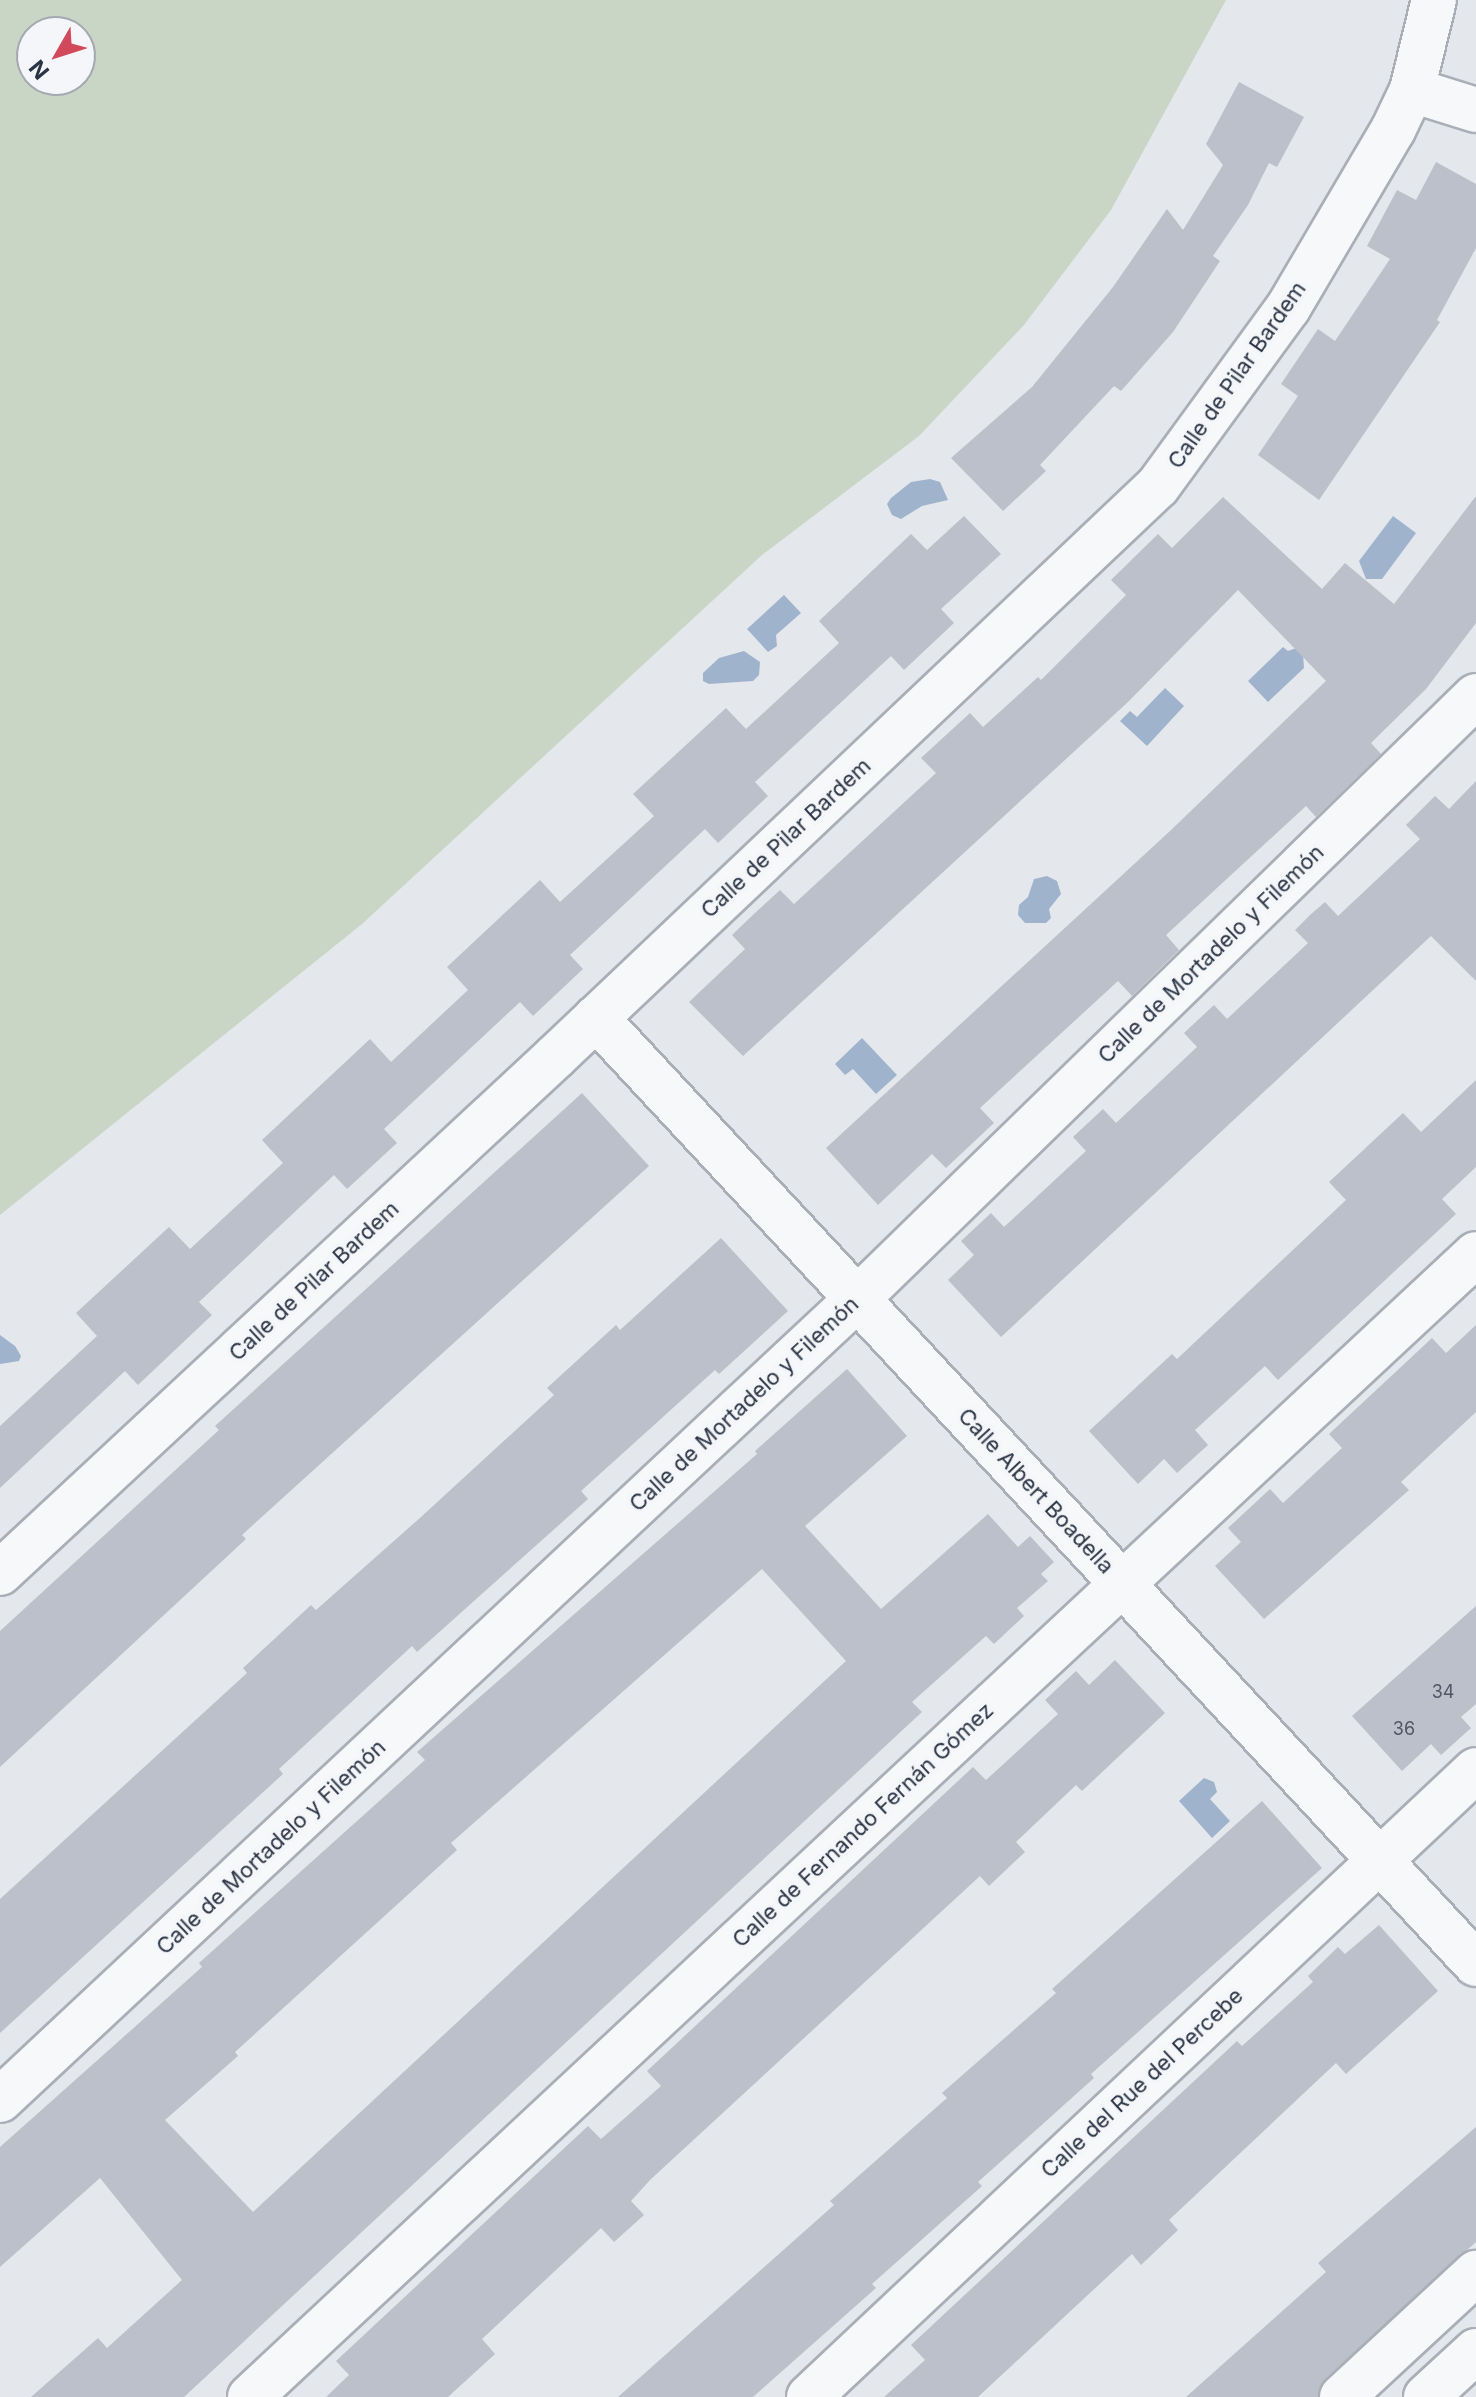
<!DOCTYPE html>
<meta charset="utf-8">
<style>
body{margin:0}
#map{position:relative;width:1476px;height:2397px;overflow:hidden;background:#e4e7ec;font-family:Inter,sans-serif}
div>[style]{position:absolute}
.green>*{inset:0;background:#c9d6c5}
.water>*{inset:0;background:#9fb4cc}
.building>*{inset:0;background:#bbc0ca}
.roads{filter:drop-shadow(2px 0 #a9aeb7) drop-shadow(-2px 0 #a9aeb7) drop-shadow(0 2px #a9aeb7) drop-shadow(0 -2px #a9aeb7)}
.minor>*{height:44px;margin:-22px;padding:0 22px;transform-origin:22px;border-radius:22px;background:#f7f8fa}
span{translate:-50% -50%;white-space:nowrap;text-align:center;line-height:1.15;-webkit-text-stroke:8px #f4f6f9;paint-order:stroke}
.number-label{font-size:18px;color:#4f5766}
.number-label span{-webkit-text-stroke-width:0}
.street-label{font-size:22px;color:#2b3445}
.north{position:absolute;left:16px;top:16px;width:80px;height:80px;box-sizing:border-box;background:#f4f6f9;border:2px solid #a4a8b1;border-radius:50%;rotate:231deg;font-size:22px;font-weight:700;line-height:32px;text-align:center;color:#2b3445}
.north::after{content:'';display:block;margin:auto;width:28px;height:36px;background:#d1495b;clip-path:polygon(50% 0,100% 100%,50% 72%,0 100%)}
</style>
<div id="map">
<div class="green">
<i style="clip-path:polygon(evenodd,0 0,1226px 0,1111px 210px,1024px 325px,919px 436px,762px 555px,362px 924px,0 1215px,0 0,80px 32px,80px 80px,32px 80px,32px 32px,80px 32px)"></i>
</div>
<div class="water">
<i style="clip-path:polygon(930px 479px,940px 482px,948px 500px,922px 506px,901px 519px,892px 515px,887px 504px,891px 498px,911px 482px)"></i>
<i style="clip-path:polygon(1393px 516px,1416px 533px,1382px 579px,1366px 579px,1359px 561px)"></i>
<i style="clip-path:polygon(784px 595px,801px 613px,776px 635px,777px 646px,768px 652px,747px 629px)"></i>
<i style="clip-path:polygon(1283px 647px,1288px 651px,1296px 648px,1303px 654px,1304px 668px,1268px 702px,1248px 681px)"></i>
<i style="clip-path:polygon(744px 651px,760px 662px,759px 675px,753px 681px,709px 684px,703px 681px,703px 673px,719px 658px)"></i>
<i style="clip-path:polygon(1165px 688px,1184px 706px,1147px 746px,1120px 721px,1130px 711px,1137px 717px)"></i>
<i style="clip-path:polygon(1047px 876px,1057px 881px,1061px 894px,1049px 909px,1051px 918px,1046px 923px,1025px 923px,1018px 915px,1019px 905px,1028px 897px,1034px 879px)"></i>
<i style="clip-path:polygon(862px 1038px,897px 1075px,876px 1094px,853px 1069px,845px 1075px,835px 1064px)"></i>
<i style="clip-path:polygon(0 1335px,15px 1346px,21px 1356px,19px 1361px,0 1364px)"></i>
<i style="clip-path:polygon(1204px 1778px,1214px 1782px,1217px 1792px,1210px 1799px,1230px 1821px,1212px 1838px,1179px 1801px)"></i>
</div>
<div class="building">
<i style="clip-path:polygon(1239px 82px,1304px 117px,1277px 167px,1269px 163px,1248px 205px,1213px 256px,1220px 261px,1173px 332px,1121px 391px,1114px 386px,1040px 465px,1046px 471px,1003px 511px,951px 458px,1032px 387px,1113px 287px,1167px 209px,1183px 230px,1223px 165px,1206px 144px)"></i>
<i style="clip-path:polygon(1436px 162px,1476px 184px,1476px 248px,1437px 320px,1440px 322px,1319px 500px,1258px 455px,1298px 396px,1281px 384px,1318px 329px,1335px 341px,1390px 259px,1367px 246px,1397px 190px,1416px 200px)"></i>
<i style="clip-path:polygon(1476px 496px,1476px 623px,1426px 689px,1371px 743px,1381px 754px,1316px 817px,1306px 806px,1166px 935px,1179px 950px,1132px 996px,1118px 981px,980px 1108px,994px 1123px,946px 1168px,932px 1154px,878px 1205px,826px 1148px,1170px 831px,1326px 681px,1238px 590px,1128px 702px,743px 1056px,689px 1002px,745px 949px,732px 935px,756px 912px,780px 890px,794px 904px,936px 773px,921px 758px,970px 713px,983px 727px,1038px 677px,1041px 680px,1126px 595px,1111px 580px,1158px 534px,1172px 548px,1223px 497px,1322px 589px,1345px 563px,1394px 604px)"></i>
<i style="clip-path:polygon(964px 516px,1001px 554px,941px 609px,954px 623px,904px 670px,891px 656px,755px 782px,768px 796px,718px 843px,705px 829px,570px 955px,583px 969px,533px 1016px,520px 1002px,384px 1129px,397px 1143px,347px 1189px,334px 1175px,199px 1302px,212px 1315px,138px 1385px,125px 1371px,0 1488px,0 1426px,97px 1336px,76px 1313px,169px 1227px,190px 1249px,283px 1163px,262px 1140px,370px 1039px,391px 1062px,468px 990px,447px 967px,540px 880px,560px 902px,654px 816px,633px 794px,726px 708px,746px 729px,839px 643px,819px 621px,911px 534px,927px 550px)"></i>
<i style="clip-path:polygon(1476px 781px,1476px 981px,1431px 936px,1001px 1337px,948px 1280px,974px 1255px,961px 1241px,991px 1213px,1004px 1227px,1086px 1151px,1073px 1137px,1103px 1109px,1116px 1123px,1197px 1047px,1184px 1033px,1214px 1005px,1227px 1019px,1308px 943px,1295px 930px,1310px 915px,1325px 902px,1338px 916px,1420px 839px,1406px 825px,1435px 796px,1449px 809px)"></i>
<i style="clip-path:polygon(1476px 1080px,1476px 1167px,1442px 1199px,1456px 1214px,1278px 1380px,1265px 1366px,1195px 1430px,1208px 1445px,1177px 1473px,1164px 1459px,1138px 1484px,1089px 1431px,1172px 1354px,1177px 1359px,1346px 1200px,1329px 1182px,1403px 1113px,1421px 1132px)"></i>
<i style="clip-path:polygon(582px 1093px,649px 1166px,242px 1535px,246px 1539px,0 1767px,0 1631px,219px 1430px,215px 1426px)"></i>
<i style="clip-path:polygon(721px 1238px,788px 1311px,719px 1374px,715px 1370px,581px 1491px,588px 1499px,417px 1652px,412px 1646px,279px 1769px,283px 1774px,0 2033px,0 1899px,247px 1673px,243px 1668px,311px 1605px,316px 1610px,421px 1517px,554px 1395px,547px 1388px,616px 1325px,620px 1330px)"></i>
<i style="clip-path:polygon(1476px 1325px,1476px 1412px,1401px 1482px,1409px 1490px,1264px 1619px,1215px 1566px,1241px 1542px,1228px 1528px,1270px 1489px,1283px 1503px,1342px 1448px,1329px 1434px,1432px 1338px,1446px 1353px)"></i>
<i style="clip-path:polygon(evenodd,847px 1369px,907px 1436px,805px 1526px,881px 1609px,988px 1514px,1018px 1547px,1030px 1536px,1054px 1562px,1041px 1574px,1048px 1581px,1017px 1608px,1024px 1616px,994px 1644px,986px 1636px,912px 1702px,922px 1712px,184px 2397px,31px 2397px,98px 2338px,107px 2348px,182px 2280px,100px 2178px,0 2267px,0 2147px,202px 1967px,199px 1963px,425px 1760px,417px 1752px,757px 1454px,755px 1451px,847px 1369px,762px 1569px,846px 1661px,253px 2212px,165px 2120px,238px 2056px,235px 2052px,457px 1850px,451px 1843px,762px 1569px)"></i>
<i style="clip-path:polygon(1476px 1606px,1476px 1704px,1461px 1717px,1471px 1728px,1441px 1755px,1431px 1744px,1402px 1771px,1352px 1716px)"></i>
<i style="clip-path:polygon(1115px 1660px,1165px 1713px,1082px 1791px,1076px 1785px,1016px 1842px,1025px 1852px,989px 1886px,980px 1876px,650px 2180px,631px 2201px,644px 2215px,614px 2242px,601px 2228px,482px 2339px,495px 2354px,448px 2397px,326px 2397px,349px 2375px,336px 2361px,425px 2278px,588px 2126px,601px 2139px,661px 2086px,647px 2071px,973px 1767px,986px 1780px,1058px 1714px,1045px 1700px,1076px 1671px,1089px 1685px)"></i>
<i style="clip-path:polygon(1262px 1801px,1322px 1868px,1091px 2074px,1094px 2078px,978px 2182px,982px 2186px,872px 2284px,876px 2288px,753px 2397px,618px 2397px,834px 2205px,830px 2201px,947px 2098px,942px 2093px,1056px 1993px,1052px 1989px)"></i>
<i style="clip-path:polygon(1379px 1925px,1438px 1991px,1346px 2074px,1336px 2063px,1169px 2220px,1178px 2230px,1141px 2265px,1132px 2254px,978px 2397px,884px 2397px,925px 2360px,911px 2345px,1237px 2041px,1242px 2046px,1313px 1982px,1308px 1976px,1338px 1947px,1345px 1954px)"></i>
<i style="clip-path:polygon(1476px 2127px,1476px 2242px,1325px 2379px,1318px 2397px,1186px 2397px,1326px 2272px,1318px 2263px)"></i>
</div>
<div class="roads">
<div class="minor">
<i style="left:1412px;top:90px;width:67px;rotate:17.4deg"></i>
<i style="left:596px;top:1018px;width:1292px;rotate:47.07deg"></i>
<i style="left:0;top:1573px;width:758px;rotate:-42.91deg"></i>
<i style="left:555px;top:1057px;width:830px;rotate:-43.44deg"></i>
<i style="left:1158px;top:486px;width:220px;rotate:-53.9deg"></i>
<i style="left:1288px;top:308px;width:207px;rotate:-59.5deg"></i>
<i style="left:1393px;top:130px;width:44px;rotate:-64.6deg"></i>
<i style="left:1412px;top:90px;width:93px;rotate:-76.3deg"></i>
<i style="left:0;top:2100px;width:1173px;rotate:-43.07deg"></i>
<i style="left:857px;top:1299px;width:864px;rotate:-44.25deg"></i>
<i style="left:250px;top:2397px;width:1676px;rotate:-42.99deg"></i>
<i style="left:809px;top:2397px;width:915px;rotate:-43.23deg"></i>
<i style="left:1342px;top:2397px;width:183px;rotate:-42.8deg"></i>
<i style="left:1426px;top:2397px;width:68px;rotate:-42.6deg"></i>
</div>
</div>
<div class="number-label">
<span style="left:1443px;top:1692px">34</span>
<span style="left:1404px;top:1729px">36</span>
</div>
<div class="street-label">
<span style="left:1237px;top:375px;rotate:-55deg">Calle de Pilar Bardem</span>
<span style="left:786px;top:838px;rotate:-43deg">Calle de Pilar Bardem</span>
<span style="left:1211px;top:954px;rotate:-44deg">Calle de Mortadelo y Filemón</span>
<span style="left:314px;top:1281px;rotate:-43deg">Calle de Pilar Bardem</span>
<span style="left:744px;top:1404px;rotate:-43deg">Calle de Mortadelo y Filemón</span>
<span style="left:1036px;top:1491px;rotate:47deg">Calle Albert Boadella</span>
<span style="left:863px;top:1825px;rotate:-43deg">Calle de Fernando Fernán Gómez</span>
<span style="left:271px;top:1847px;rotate:-43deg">Calle de Mortadelo y Filemón</span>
<span style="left:1142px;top:2083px;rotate:-43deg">Calle del Rue del Percebe</span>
</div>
<div class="north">N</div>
</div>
